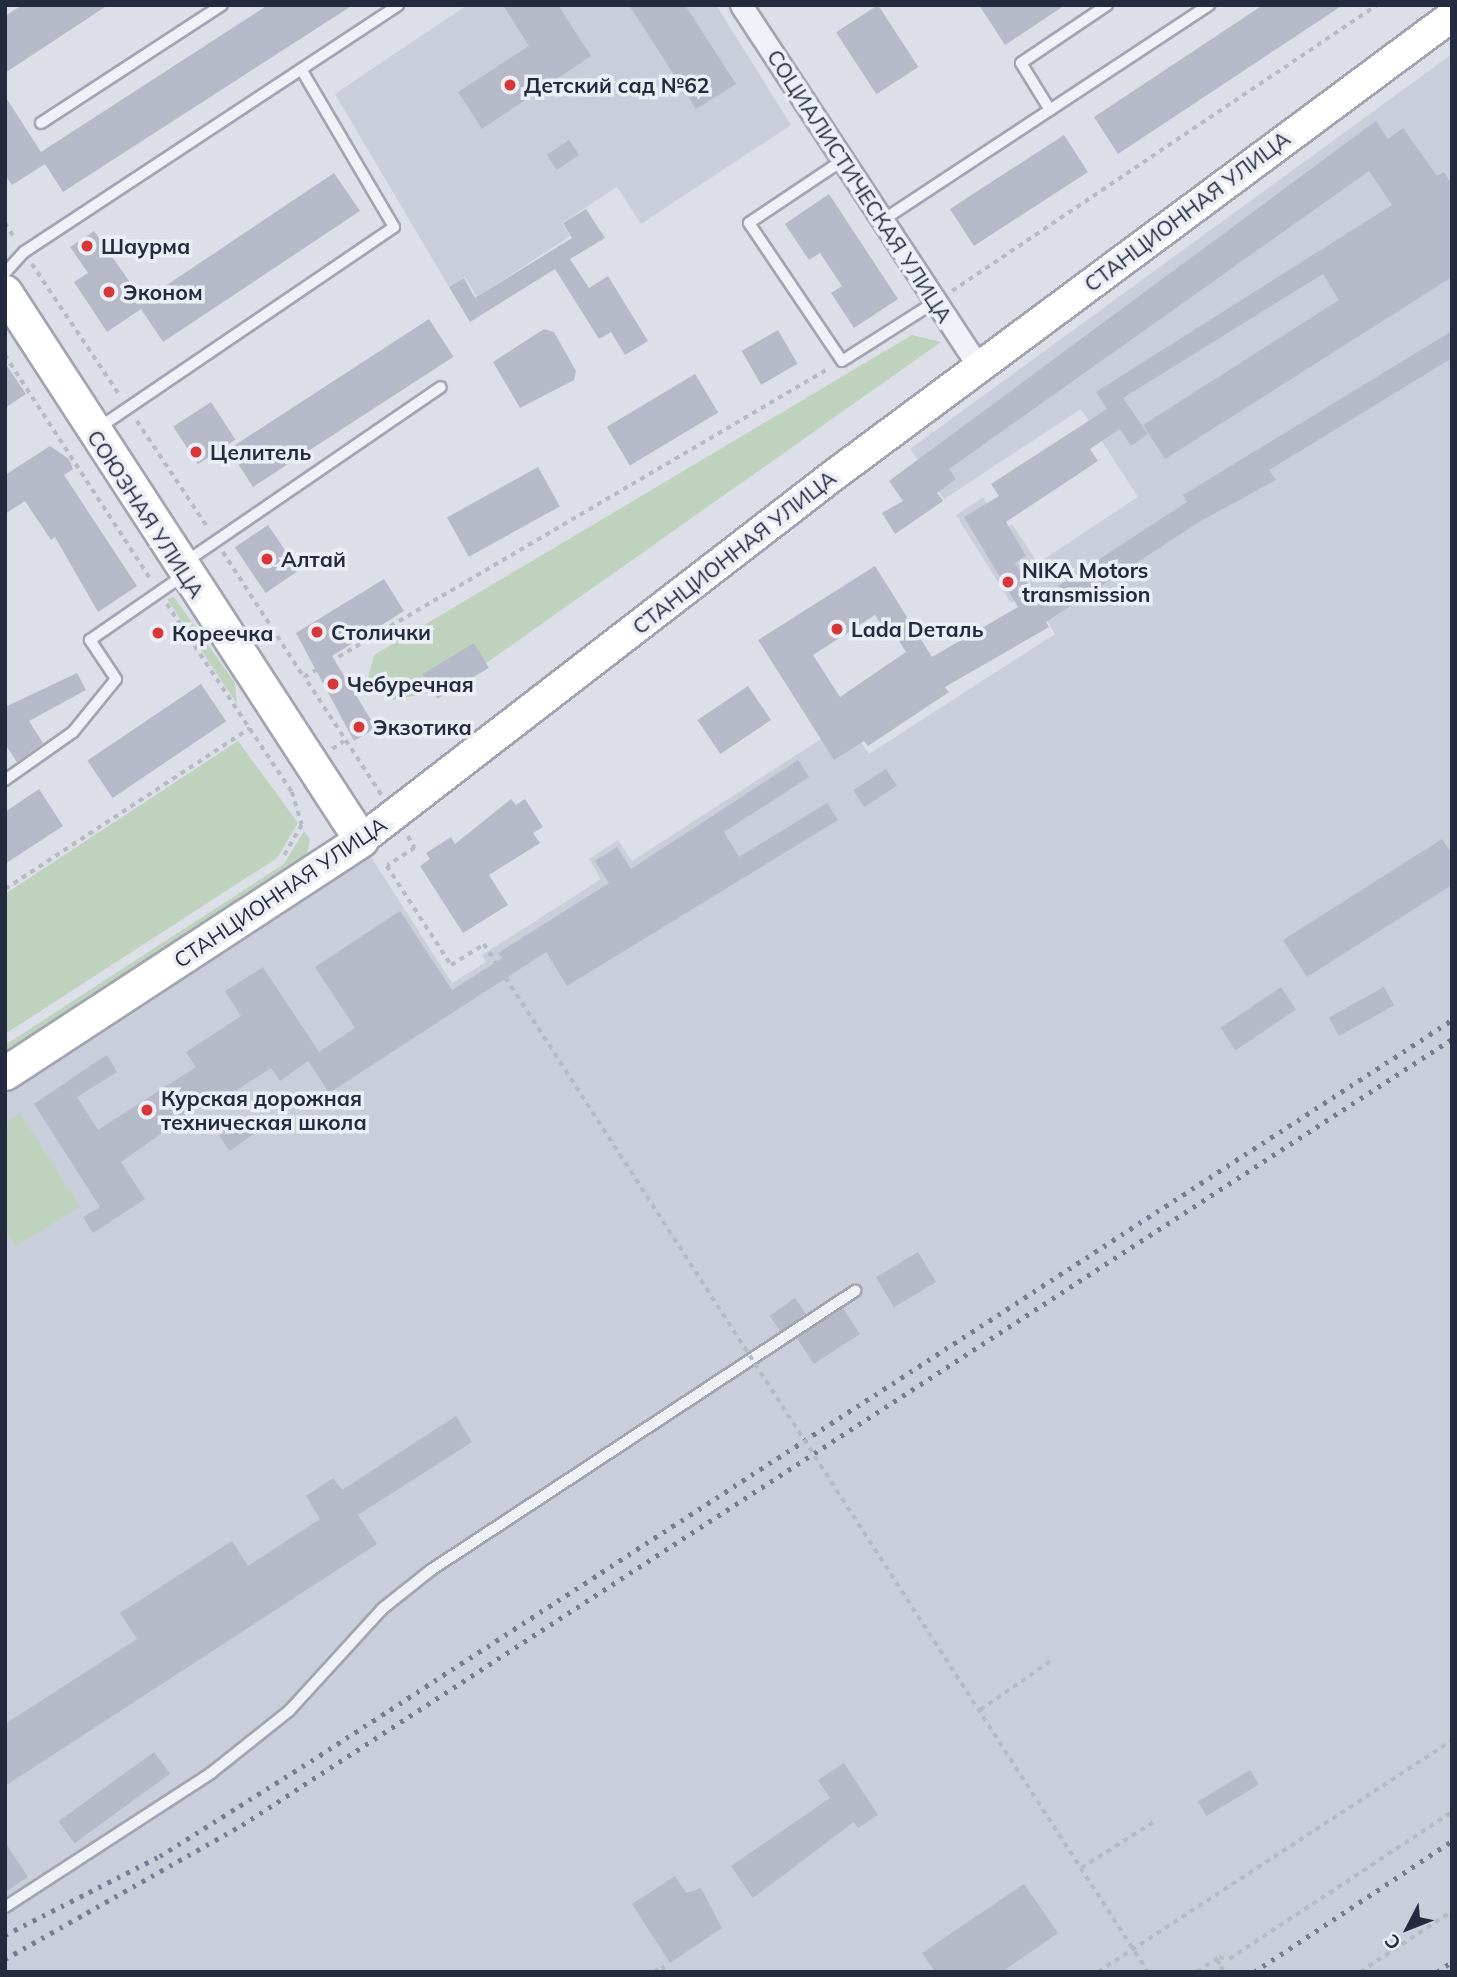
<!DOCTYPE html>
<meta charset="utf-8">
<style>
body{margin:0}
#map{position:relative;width:1457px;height:1977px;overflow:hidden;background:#dcdfe8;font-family:Mulish,sans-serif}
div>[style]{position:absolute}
.built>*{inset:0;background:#caceda}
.green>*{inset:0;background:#bfd2bd}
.building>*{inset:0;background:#b6bac8;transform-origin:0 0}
.path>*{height:3.5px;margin-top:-1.75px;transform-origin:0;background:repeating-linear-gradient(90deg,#b6bac3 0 5px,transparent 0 10px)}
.roads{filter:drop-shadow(2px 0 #a1a5b2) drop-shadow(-2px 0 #a1a5b2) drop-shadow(0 2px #a1a5b2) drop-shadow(0 -2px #a1a5b2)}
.service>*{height:10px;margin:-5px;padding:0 5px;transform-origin:5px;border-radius:5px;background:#eff1f6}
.minor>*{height:21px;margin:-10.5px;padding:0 10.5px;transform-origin:10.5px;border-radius:10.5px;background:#eff1f6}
.secondary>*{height:30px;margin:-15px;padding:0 15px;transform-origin:15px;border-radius:15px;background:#fff}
.primary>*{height:33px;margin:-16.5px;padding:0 16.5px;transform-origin:16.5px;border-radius:16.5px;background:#fff}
.rail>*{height:5px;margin-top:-2.5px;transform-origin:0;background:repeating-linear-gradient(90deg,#757c92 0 3.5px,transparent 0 10.5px)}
.path-bridge>*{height:3.5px;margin-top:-1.75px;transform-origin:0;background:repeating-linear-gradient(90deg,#b6bac3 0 5px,transparent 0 10px)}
.dots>*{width:19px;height:19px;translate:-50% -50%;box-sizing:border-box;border:4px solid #eceef5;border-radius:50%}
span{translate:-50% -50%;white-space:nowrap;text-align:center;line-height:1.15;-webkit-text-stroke:7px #eceef5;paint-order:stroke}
.poi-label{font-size:21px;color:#252b3f;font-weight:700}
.left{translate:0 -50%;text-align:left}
.street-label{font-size:21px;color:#252b3f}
.frame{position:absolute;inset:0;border:7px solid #252b3f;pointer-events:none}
.north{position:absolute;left:1373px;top:1893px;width:70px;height:70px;-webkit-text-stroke:5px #eceef5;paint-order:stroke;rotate:228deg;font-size:19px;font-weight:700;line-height:28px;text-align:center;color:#252b3f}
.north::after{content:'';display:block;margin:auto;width:24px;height:32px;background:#252b3f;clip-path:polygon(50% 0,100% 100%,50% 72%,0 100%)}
</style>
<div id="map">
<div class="built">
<i style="clip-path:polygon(467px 5px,716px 5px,791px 125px,641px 224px,617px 187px,562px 223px,570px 236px,477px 297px,465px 277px,449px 287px,335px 94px)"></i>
<i style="clip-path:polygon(1452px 54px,1452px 1972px,5px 1972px,5px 1076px,364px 846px,452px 983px,486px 962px,482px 955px,601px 879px,589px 859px,618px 840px,632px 861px,847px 722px,869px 754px,1055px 634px,1030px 592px,1011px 603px,956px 515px,983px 497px,1004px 529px,1012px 524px,1038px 563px,1138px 497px,1081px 409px,944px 499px,910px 449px)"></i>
</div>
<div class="green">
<i style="clip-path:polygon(912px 335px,941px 342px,451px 688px,394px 700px,368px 678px,374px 655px)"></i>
<i style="clip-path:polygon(174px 597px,235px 683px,237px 704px,167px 599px)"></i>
<i style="clip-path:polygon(238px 741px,298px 823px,277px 858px,5px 1034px,5px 894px)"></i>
<i style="clip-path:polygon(304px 831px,310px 839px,306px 860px,5px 1065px,5px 1045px,284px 864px)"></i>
<i style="clip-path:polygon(20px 1113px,80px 1206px,16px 1247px,5px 1230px,5px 1123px)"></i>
</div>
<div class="building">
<i style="clip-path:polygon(22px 5px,108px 5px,5px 73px,5px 16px)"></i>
<i style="clip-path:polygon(268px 5px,353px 5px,63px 192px,45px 164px,12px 185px,5px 175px,5px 96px,41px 152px)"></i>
<i style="clip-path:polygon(503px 5px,558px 5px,591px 56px,482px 129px,458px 92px,529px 46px)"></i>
<i style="clip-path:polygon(629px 5px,685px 5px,736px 84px,696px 109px)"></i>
<i style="left:878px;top:5px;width:74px;height:50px;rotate:57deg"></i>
<i style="clip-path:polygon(979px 5px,1065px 5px,1005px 45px)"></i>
<i style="clip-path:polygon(1263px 5px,1343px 5px,1118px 154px,1094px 117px)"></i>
<i style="clip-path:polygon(evenodd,1376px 121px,1388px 139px,1403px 128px,1437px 176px,1444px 172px,1452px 185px,1452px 277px,1165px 459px,1143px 425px,1339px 300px,1323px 274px,1123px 398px,1148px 434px,1131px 446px,1120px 429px,1090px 449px,1098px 461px,1006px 522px,1026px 556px,1015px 563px,1038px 599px,1187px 502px,1183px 495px,1452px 331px,1452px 358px,1269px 470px,1276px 480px,1199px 522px,1046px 622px,1049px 627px,945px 687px,949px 692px,868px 746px,864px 741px,834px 760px,758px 640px,875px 566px,932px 657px,1018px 607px,964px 517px,999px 496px,991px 484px,1107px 409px,1096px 392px,1392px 205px,1369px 171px,949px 469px,956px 479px,937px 493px,943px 501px,895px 534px,882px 513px,903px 501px,889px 481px,1376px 121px,875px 615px,881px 624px,886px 620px,906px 652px,840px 697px,813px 655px,875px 615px)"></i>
<i style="left:1064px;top:135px;width:44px;height:136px;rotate:57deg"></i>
<i style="left:569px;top:140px;width:18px;height:27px;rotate:56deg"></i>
<i style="clip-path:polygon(334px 173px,360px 211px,163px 342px,141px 309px,107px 332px,74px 282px,88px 273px,70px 247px,94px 231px,143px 301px)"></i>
<i style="clip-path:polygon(829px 194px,898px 299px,854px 328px,831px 293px,842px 286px,820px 253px,809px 260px,785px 224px)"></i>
<i style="clip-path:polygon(586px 209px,605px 238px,570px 259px,589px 288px,608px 276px,648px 341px,625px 355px,611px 332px,599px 339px,555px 269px,470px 322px,449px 287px,464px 278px,475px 298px,572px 238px,563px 223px)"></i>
<i style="left:429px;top:319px;width:45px;height:239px;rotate:57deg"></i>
<i style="clip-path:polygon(544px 329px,554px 332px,576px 371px,574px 380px,520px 408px,493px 362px)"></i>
<i style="left:778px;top:330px;width:39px;height:42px;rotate:60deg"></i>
<i style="clip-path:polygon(5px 363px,26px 394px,5px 408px)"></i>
<i style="left:695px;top:374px;width:45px;height:103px;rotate:59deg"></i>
<i style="left:211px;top:402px;width:45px;height:45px;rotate:57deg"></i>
<i style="clip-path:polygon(50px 446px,69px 459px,73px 469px,64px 475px,137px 586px,98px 612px,55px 537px,51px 540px,25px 501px,5px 514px,5px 475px)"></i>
<i style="left:538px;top:467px;width:45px;height:104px;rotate:61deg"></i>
<i style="left:268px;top:525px;width:55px;height:40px;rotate:56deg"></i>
<i style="clip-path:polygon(384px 579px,404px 611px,332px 656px,376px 728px,354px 741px,296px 633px)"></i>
<i style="left:474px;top:643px;width:29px;height:60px;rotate:59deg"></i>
<i style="clip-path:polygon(77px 673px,86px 690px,29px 721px,43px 743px,17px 762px,5px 744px,5px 707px)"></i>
<i style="left:201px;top:684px;width:45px;height:137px;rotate:56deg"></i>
<i style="left:748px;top:686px;width:41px;height:61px;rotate:56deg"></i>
<i style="clip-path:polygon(798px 760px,809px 777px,724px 832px,739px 857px,827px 803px,838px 820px,567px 986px,546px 952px,329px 1093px,308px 1061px,280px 1081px,271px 1068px,226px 1097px,222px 1091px,121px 1162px,145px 1199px,93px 1233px,83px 1217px,100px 1207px,34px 1104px,84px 1070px,107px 1055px,117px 1072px,77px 1097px,98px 1130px,196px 1067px,186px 1052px,241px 1016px,225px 991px,263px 967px,319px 1052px,355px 1028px,315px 967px,400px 911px,452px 990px,502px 958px,498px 953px,609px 883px,595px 861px,617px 847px,631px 869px)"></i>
<i style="left:886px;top:769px;width:20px;height:39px;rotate:57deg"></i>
<i style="clip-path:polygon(39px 789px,63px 826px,5px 864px,5px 812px)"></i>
<i style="clip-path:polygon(511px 799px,516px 805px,525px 799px,543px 827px,533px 833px,540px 843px,489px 875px,508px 905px,463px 933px,420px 866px,430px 859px,426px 853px,451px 837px,455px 844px)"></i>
<i style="clip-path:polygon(1442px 839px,1452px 854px,1452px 885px,1307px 977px,1283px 940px)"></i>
<i style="left:1281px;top:987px;width:27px;height:73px;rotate:56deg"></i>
<i style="left:1384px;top:987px;width:21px;height:63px;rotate:61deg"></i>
<i style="left:245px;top:1117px;width:19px;height:32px;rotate:55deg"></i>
<i style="left:918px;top:1252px;width:35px;height:49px;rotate:59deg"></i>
<i style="left:795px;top:1298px;width:19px;height:31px;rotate:55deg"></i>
<i style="left:843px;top:1308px;width:31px;height:55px;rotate:57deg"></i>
<i style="clip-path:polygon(456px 1416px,472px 1442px,358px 1515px,377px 1544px,5px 1786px,5px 1724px,137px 1639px,120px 1613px,232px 1541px,248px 1566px,320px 1519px,306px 1496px,333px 1478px,342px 1490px)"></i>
<i style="left:154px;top:1752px;width:27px;height:118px;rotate:54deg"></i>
<i style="clip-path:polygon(844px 1763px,878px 1815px,858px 1828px,854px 1822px,753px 1898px,731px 1866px,830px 1798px,818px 1780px)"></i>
<i style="left:1250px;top:1770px;width:17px;height:61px;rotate:59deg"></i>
<i style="clip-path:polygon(5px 1842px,28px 1877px,5px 1892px)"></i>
<i style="clip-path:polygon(675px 1876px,686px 1893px,701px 1888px,722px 1928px,670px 1963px,632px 1904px)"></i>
<i style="clip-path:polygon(1024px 1884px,1058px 1933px,1002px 1972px,935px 1972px,922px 1953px)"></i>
</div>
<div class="path">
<i style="left:5px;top:223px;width:20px;rotate:57deg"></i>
<i style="left:32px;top:264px;width:156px;rotate:56.2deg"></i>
<i style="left:952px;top:291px;width:512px;rotate:-33.94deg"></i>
<i style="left:5px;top:355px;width:268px;rotate:57deg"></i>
<i style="left:137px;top:421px;width:128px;rotate:56.4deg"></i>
<i style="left:223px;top:552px;width:149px;rotate:57.1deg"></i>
<i style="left:167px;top:604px;width:226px;rotate:56.4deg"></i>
<i style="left:292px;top:792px;width:34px;rotate:73deg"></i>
<i style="left:302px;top:825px;width:36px;rotate:120deg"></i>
<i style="left:332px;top:749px;width:14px;rotate:-34deg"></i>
<i style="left:381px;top:795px;width:141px;rotate:-123.1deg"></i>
<i style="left:304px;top:677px;width:608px;rotate:-30.45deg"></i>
<i style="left:408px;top:836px;width:14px;rotate:60deg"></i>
<i style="left:415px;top:848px;width:33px;rotate:147deg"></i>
<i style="left:387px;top:866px;width:118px;rotate:57.1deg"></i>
<i style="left:451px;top:965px;width:39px;rotate:-32deg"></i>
<i style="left:5px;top:889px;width:293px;rotate:-33.3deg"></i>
<i style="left:980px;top:1710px;width:89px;rotate:-34.9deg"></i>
<i style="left:1081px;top:1868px;width:88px;rotate:-32.4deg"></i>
<i style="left:1217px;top:1961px;width:9px;rotate:41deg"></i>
<i style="left:1224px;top:1967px;width:9px;rotate:144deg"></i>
<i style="left:654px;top:1972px;width:10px;rotate:-37deg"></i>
<i style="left:662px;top:1966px;width:7px;rotate:56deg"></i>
<i style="left:1098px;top:1972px;width:423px;rotate:-33.2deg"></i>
<i style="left:1197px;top:1972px;width:27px;rotate:-34deg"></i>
<i style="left:1219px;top:1957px;width:10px;rotate:11deg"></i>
<i style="left:1229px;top:1959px;width:267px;rotate:-33.4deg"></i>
<i style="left:1360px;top:1972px;width:110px;rotate:-33.5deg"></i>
</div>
<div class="roads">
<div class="service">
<i style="left:1050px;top:110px;width:55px;rotate:-121.7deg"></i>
<i style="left:1021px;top:63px;width:104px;rotate:-34deg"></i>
<i style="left:41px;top:123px;width:216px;rotate:-33.1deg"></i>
<i style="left:843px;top:160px;width:113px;rotate:146.2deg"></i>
<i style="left:749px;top:223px;width:166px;rotate:56deg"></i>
<i style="left:842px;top:361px;width:110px;rotate:-32.4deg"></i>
<i style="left:883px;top:220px;width:391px;rotate:-33.4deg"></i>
<i style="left:5px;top:273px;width:28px;rotate:-48deg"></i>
<i style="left:24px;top:252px;width:448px;rotate:-33.4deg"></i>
<i style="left:97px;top:429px;width:359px;rotate:-34.2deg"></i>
<i style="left:394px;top:227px;width:183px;rotate:-120.5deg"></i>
<i style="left:184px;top:563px;width:311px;rotate:-34.4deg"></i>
<i style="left:5px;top:780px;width:83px;rotate:-35.2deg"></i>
<i style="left:73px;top:732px;width:68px;rotate:-50.9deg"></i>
<i style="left:116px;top:679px;width:47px;rotate:-123.7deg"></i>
<i style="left:90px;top:640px;width:114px;rotate:-34.7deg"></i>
<i style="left:5px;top:1907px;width:246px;rotate:-33deg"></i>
<i style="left:211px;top:1773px;width:100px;rotate:-38.5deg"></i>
<i style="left:289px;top:1711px;width:138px;rotate:-47.6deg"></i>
<i style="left:382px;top:1609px;width:63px;rotate:-38.5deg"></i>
<i style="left:431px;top:1570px;width:508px;rotate:-33.35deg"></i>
</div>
<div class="minor">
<i style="left:741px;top:5px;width:432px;rotate:56.7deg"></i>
</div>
<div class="secondary">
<i style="left:361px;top:840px;width:597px;rotate:-37.66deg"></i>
<i style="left:834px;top:475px;width:770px;rotate:-36.6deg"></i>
</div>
<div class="primary">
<i style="left:5px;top:292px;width:653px;rotate:56.99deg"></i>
<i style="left:361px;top:840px;width:425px;rotate:146.8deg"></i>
</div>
</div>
<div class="rail">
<i style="left:5px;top:1935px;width:174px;rotate:-27deg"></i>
<i style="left:160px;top:1856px;width:178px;rotate:-32.2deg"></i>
<i style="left:311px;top:1761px;width:1361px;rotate:-33deg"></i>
<i style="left:5px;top:1959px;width:272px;rotate:-29.5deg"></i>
<i style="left:242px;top:1825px;width:1443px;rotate:-33.01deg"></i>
<i style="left:1254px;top:1972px;width:237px;rotate:-33.5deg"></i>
<i style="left:1437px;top:1972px;width:18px;rotate:-34deg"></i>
</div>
<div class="path-bridge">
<i style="left:484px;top:944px;width:1224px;rotate:57.14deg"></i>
</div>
<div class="dots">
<i style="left:510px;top:85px;background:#d73738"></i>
<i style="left:87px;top:246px;background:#d73738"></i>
<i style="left:109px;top:292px;background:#d73738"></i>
<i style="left:196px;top:452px;background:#d73738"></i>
<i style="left:267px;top:559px;background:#d73738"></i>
<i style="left:1008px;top:582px;background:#d73738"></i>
<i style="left:837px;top:629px;background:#d73738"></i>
<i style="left:317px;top:632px;background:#d73738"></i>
<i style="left:158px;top:633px;background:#d73738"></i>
<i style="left:333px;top:684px;background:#d73738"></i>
<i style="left:359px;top:727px;background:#d73738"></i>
<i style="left:147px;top:1110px;background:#d73738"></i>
</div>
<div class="poi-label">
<span class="left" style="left:524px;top:85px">Детский сад №62</span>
<span class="left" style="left:101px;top:246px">Шаурма</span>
<span class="left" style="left:123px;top:292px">Эконом</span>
<span class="left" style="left:210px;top:452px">Целитель</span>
<span class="left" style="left:281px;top:559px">Алтай</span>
<span class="left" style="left:1022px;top:582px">NIKA Motors<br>transmission</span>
<span class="left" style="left:851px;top:629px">Lada Dеталь</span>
<span class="left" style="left:331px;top:632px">Столички</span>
<span class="left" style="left:172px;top:633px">Кореечка</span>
<span class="left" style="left:347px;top:684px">Чебуречная</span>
<span class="left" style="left:373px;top:727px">Экзотика</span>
<span class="left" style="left:161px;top:1110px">Курская дорожная<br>техническая школа</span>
</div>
<div class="street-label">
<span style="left:860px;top:186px;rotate:57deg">СОЦИАЛИСТИЧЕСКАЯ УЛИЦА</span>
<span style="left:1187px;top:211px;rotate:-37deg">СТАНЦИОННАЯ УЛИЦА</span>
<span style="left:146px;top:514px;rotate:57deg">СОЮЗНАЯ УЛИЦА</span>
<span style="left:734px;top:552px;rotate:-38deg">СТАНЦИОННАЯ УЛИЦА</span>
<span style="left:280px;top:892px;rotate:-34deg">СТАНЦИОННАЯ УЛИЦА</span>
</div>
<div class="frame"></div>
<div class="north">С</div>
</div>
